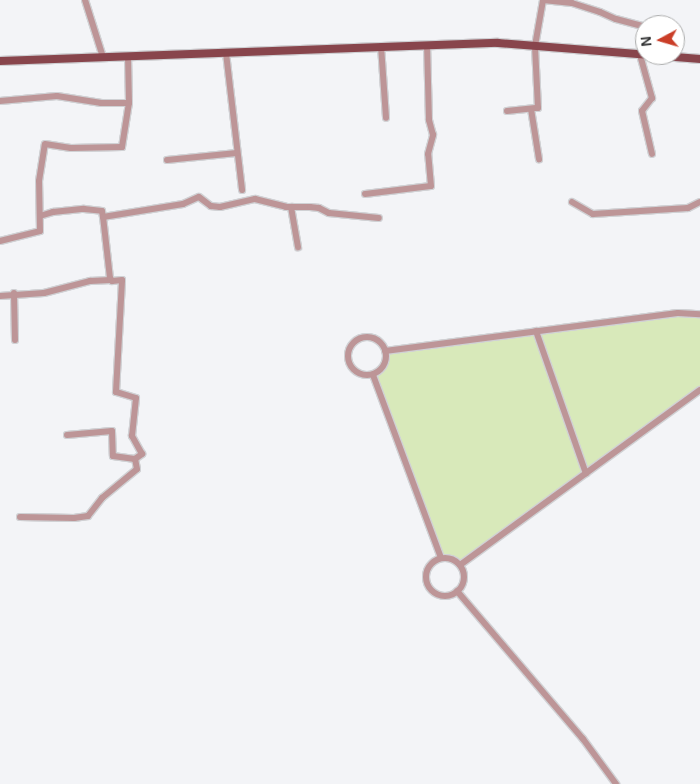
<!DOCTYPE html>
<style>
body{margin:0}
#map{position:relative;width:700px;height:784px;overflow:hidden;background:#f3f4f7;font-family:Arial,sans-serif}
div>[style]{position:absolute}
.green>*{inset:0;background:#d8e9ba}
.roads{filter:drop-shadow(1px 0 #d0d1d4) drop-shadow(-1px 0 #d0d1d4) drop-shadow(0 1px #d0d1d4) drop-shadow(0 -1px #d0d1d4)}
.minor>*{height:6px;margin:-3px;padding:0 3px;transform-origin:3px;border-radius:3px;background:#bd9597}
.minor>.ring{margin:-3px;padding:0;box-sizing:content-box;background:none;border:6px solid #bd9597;border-radius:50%}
.major>*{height:8px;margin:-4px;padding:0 4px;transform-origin:4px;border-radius:4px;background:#88454c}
span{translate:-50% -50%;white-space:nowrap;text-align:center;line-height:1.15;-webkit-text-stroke:4px #fff;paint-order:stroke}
.north{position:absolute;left:635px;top:15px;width:50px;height:50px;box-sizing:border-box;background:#fff;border:1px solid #acadad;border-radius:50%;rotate:264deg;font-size:14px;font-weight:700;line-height:20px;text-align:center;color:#303132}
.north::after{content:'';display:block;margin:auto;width:18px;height:22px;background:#ca3e28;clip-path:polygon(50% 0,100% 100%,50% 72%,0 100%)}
</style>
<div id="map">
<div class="green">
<i style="clip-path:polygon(678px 313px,700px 314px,700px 390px,460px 565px,454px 560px,441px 558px,373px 375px,384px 365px,385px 351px)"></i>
</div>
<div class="roads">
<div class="minor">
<i style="left:85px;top:0;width:60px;rotate:72.5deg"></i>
<i style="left:381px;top:46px;width:72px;rotate:86deg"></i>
<i style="left:226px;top:53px;width:138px;rotate:83.3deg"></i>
<i style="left:640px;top:55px;width:45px;rotate:74.4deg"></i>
<i style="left:652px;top:98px;width:16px;rotate:128deg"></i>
<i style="left:642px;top:111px;width:44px;rotate:76.9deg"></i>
<i style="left:0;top:101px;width:57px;rotate:-5deg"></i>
<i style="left:57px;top:96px;width:45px;rotate:9deg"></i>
<i style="left:101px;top:103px;width:28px"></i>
<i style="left:531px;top:109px;width:51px;rotate:80.9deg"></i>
<i style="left:507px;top:111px;width:31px;rotate:-6deg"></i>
<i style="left:538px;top:108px;width:62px;rotate:-92.8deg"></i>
<i style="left:535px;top:46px;width:47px;rotate:-80.1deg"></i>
<i style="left:543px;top:0;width:29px;rotate:6deg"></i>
<i style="left:572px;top:3px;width:29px;rotate:18deg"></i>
<i style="left:600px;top:12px;width:17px;rotate:24deg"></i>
<i style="left:616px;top:19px;width:30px;rotate:15deg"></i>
<i style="left:167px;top:160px;width:70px;rotate:-5.7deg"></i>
<i style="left:365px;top:194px;width:66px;rotate:-6.9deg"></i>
<i style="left:431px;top:186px;width:32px;rotate:-95deg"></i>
<i style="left:428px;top:154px;width:20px;rotate:-75deg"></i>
<i style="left:433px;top:135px;width:16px;rotate:-105deg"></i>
<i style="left:429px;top:120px;width:75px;rotate:-91.5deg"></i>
<i style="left:572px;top:202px;width:24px;rotate:30deg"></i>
<i style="left:593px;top:214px;width:95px;rotate:-3.6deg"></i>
<i style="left:688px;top:208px;width:13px;rotate:-27deg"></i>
<i style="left:291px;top:207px;width:41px;rotate:80.1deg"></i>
<i style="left:40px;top:216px;width:14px;rotate:-17deg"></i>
<i style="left:53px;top:212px;width:31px;rotate:-6deg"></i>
<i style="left:84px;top:209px;width:18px;rotate:6deg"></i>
<i style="left:102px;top:211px;width:6px;rotate:81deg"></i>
<i style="left:103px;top:217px;width:81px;rotate:-9.2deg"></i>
<i style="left:183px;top:204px;width:17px;rotate:-24deg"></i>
<i style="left:199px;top:197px;width:15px;rotate:37deg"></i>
<i style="left:211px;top:206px;width:9px;rotate:6deg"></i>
<i style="left:220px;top:207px;width:36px;rotate:-13deg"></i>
<i style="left:255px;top:199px;width:32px;rotate:14deg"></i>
<i style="left:286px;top:207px;width:24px"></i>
<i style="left:310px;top:207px;width:9px;rotate:6deg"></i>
<i style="left:319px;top:208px;width:11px;rotate:27deg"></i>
<i style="left:329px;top:213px;width:50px;rotate:5.7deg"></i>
<i style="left:0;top:241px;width:41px;rotate:-14deg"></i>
<i style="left:40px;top:231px;width:50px;rotate:-91.1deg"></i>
<i style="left:39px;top:181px;width:37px;rotate:-81deg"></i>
<i style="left:45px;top:144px;width:26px;rotate:9deg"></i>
<i style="left:71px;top:148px;width:51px;rotate:-1.1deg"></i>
<i style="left:122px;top:147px;width:45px;rotate:-81deg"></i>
<i style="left:129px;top:103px;width:47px;rotate:-91.2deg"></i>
<i style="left:14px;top:293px;width:47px;rotate:88.8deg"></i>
<i style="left:0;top:296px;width:44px;rotate:-3.9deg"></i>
<i style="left:44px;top:293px;width:48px;rotate:-14.6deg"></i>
<i style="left:90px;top:281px;width:21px;rotate:-3deg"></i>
<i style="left:536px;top:331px;width:151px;rotate:70.7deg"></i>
<i class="ring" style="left:348px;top:337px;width:32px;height:32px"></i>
<i style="left:385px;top:351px;width:295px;rotate:-7.4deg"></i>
<i style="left:678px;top:313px;width:22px;rotate:3deg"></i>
<i style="left:373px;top:375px;width:195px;rotate:69.6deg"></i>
<i style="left:67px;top:435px;width:45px;rotate:-5.1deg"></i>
<i style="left:112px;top:431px;width:25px;rotate:88deg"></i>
<i style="left:113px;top:456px;width:22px;rotate:8deg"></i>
<i style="left:20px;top:517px;width:54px;rotate:1.1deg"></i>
<i style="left:74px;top:518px;width:14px;rotate:-8deg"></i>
<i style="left:88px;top:516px;width:23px;rotate:-52deg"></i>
<i style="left:102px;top:498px;width:45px;rotate:-39.6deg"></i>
<i style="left:137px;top:469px;width:10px;rotate:-101deg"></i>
<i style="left:135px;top:459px;width:9px;rotate:-36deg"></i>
<i style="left:142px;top:454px;width:21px;rotate:-119deg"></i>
<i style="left:132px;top:436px;width:38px;rotate:-84deg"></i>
<i style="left:136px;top:398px;width:21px;rotate:-163deg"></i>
<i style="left:116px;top:392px;width:112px;rotate:-86.9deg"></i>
<i style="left:122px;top:280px;width:10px;rotate:174deg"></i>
<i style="left:112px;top:281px;width:4px;rotate:-124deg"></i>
<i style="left:110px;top:278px;width:61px;rotate:-96.5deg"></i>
<i class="ring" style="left:426px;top:558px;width:32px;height:32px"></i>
<i style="left:460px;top:565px;width:297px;rotate:-36.1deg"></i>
<i style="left:457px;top:591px;width:194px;rotate:49.6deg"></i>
<i style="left:583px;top:739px;width:56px;rotate:53.7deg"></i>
</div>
<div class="major">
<i style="left:0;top:61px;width:498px;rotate:-2.1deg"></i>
<i style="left:498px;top:43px;width:203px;rotate:4.5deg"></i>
</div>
</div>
<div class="north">N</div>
</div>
